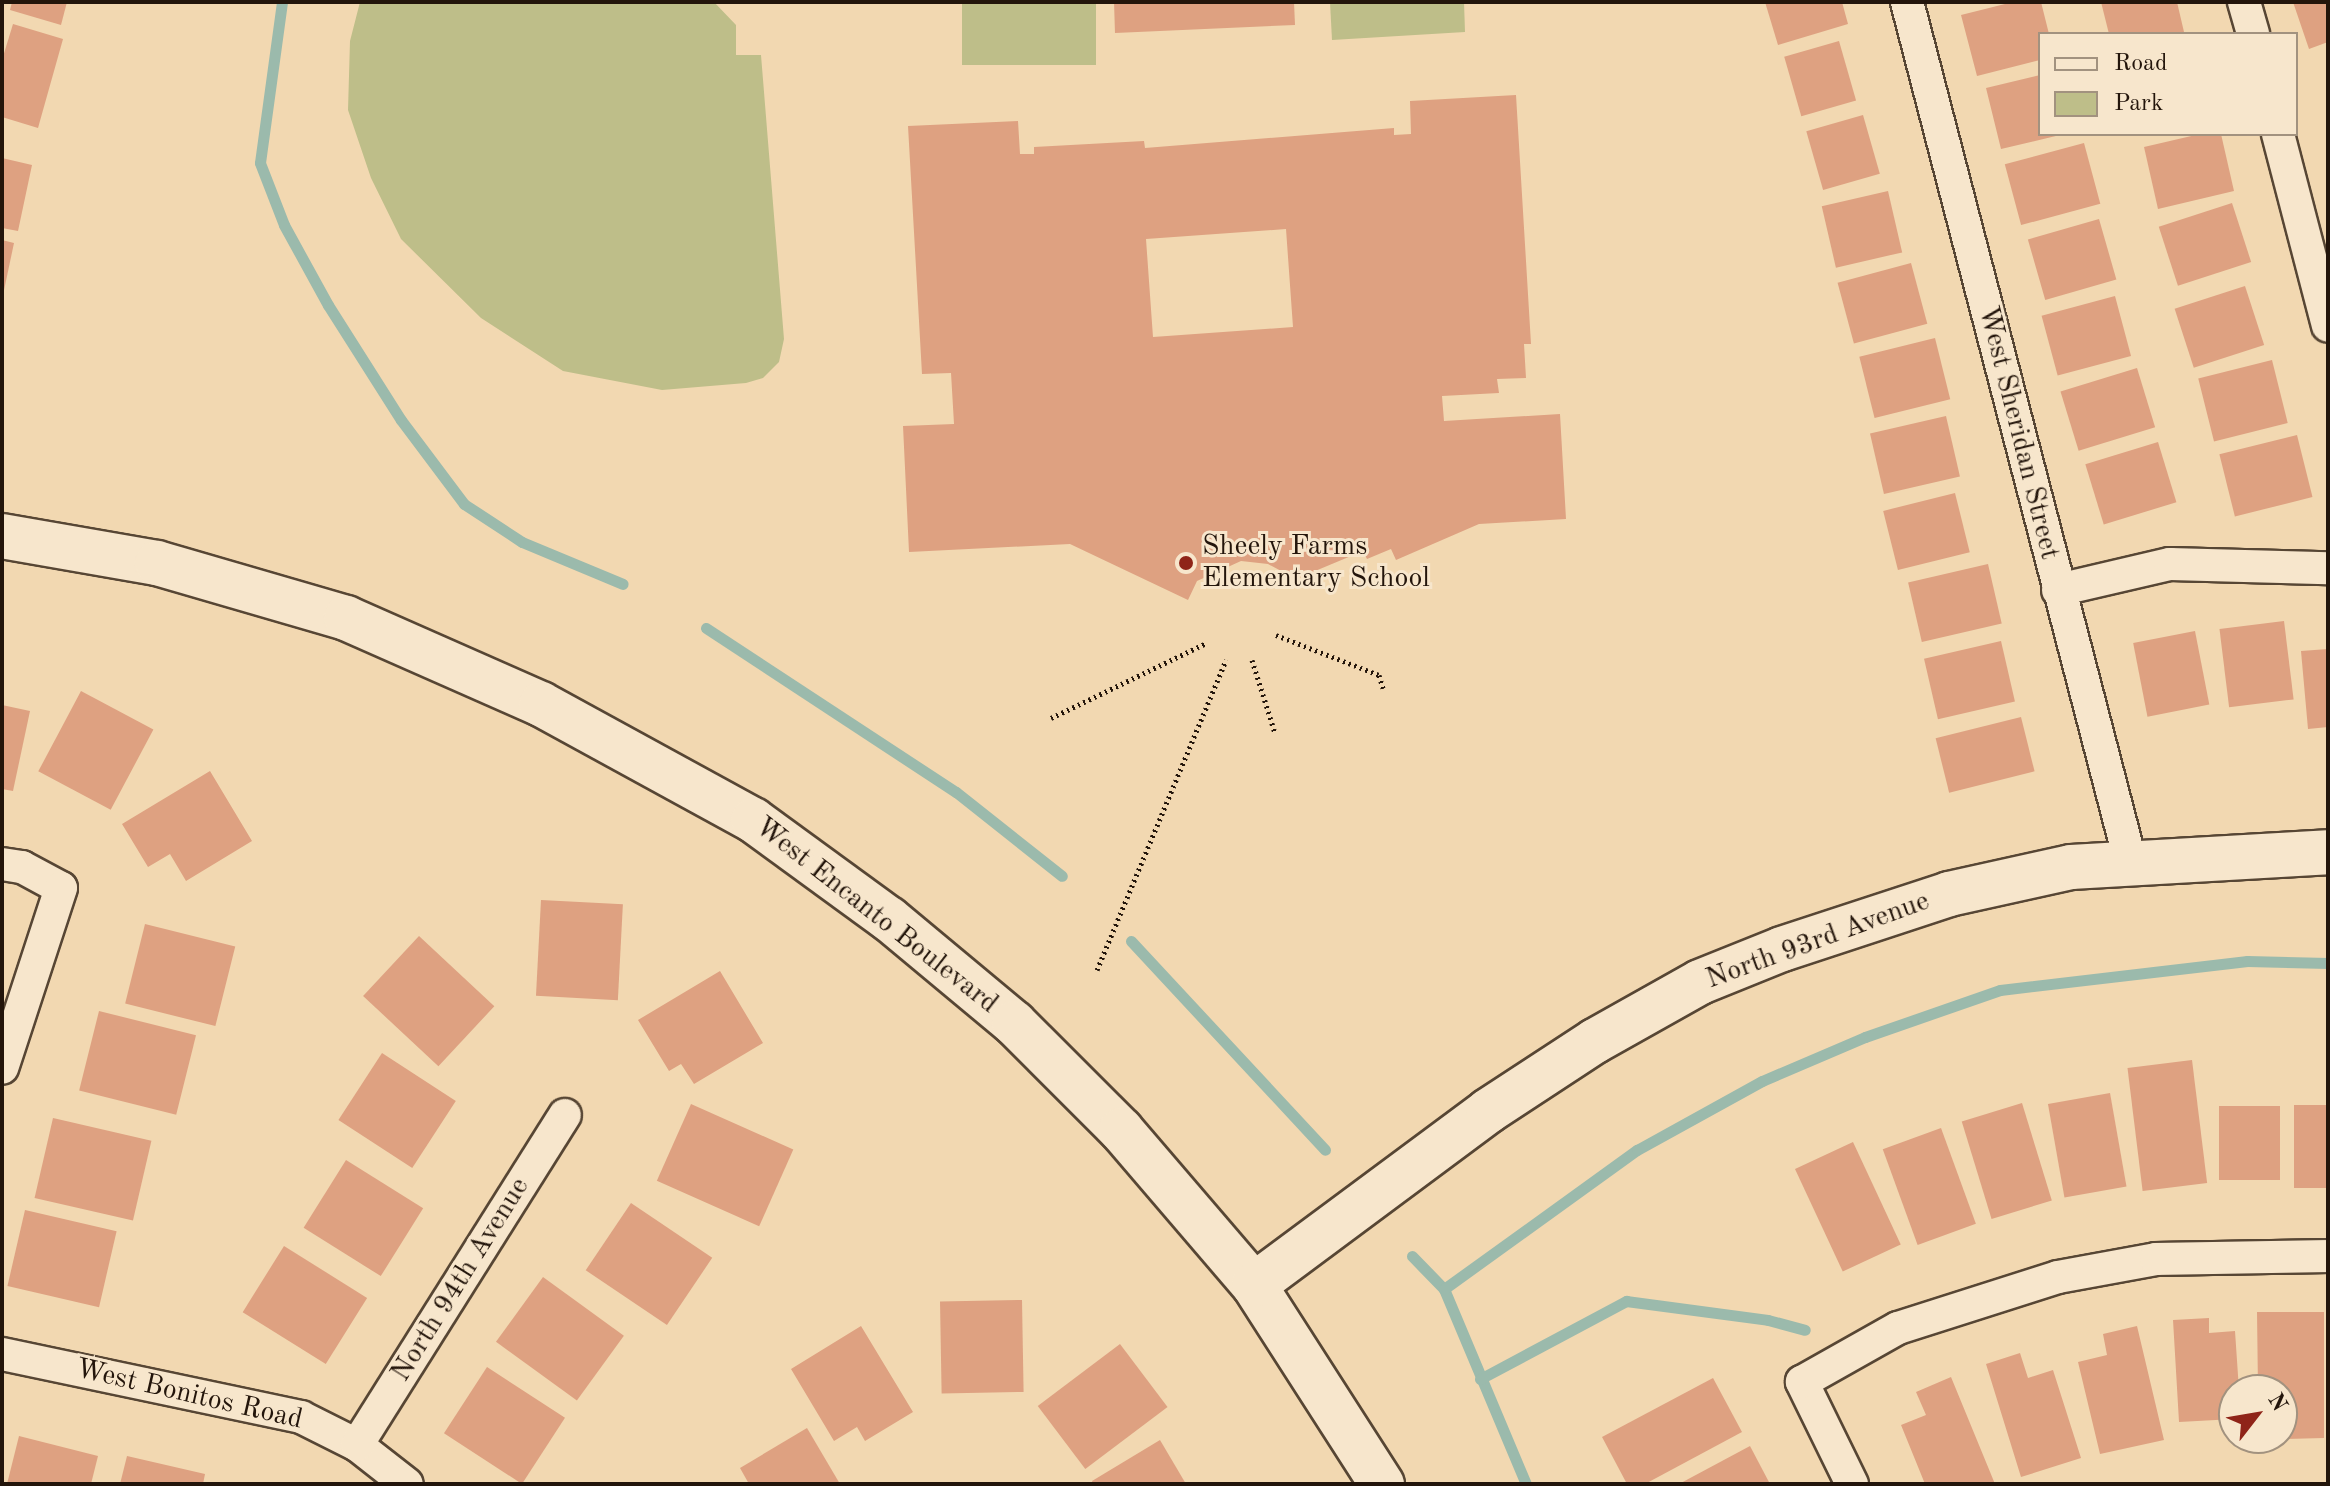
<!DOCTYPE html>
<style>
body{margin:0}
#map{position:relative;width:2330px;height:1486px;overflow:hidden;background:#f2d8b1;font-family:"Old Standard TT",serif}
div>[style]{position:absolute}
.green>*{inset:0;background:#bebe89;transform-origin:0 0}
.stream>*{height:11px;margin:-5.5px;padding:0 5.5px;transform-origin:5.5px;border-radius:5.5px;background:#9bbaac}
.building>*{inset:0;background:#dea181;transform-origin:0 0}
.path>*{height:5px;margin-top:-2.5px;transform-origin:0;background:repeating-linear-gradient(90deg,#23150b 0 2px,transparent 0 6px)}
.roads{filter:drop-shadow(2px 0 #574634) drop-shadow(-2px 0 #574634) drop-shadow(0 2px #574634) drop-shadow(0 -2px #574634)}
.street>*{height:32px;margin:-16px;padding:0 16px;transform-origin:16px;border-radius:16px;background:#f7e6cc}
.secondary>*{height:44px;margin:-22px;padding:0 22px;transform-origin:22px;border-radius:22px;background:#f7e6cc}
.dots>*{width:22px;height:22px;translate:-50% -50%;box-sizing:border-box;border:4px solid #f7e6cc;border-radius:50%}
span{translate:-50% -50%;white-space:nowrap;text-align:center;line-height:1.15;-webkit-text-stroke:6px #f7e6cc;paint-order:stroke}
.street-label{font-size:28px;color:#23150b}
.poi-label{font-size:28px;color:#23150b}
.left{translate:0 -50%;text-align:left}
.frame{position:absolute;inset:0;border:4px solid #23150b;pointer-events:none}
.legend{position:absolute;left:2038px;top:32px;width:260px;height:104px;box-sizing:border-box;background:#f7e6cc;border:2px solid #a2927f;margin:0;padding:10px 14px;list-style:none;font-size:24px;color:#23150b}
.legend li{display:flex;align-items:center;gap:16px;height:40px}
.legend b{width:40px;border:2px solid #a2927f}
.north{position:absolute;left:2218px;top:1374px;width:80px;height:80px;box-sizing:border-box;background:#f7e6cc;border:2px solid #a2927f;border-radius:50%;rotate:59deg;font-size:22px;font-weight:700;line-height:32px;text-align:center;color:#23150b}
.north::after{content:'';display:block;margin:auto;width:28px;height:36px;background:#8f2418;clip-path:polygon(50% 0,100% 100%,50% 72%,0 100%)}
</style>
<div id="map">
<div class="green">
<i style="clip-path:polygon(360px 2px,714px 2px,736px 25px,736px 55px,761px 55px,784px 339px,779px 362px,763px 378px,746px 383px,662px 390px,563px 371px,481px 318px,401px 239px,371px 178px,348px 110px,350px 41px)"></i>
<i style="left:962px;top:2px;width:134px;height:63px"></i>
<i style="clip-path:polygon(1330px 2px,1464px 2px,1465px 32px,1332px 40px)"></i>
</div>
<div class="stream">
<i style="left:282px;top:2px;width:162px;rotate:97.8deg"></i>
<i style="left:260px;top:163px;width:66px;rotate:68.8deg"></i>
<i style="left:284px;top:225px;width:91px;rotate:61.2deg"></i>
<i style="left:328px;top:305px;width:136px;rotate:57.6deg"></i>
<i style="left:401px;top:420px;width:105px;rotate:53.1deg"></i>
<i style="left:464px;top:504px;width:69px;rotate:33.2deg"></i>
<i style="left:522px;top:542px;width:109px;rotate:22.6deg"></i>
<i style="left:706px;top:628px;width:299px;rotate:33.3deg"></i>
<i style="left:956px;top:792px;width:135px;rotate:38.4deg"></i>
<i style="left:1131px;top:941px;width:285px;rotate:47.1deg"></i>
<i style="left:1412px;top:1256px;width:46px;rotate:45.9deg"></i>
<i style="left:1444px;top:1289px;width:212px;rotate:67.2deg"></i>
<i style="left:1444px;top:1289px;width:238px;rotate:-35.8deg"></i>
<i style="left:1637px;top:1150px;width:143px;rotate:-28.9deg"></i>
<i style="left:1762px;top:1081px;width:112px;rotate:-23.1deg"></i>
<i style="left:1865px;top:1037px;width:143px;rotate:-19.2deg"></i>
<i style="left:2000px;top:990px;width:249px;rotate:-6.7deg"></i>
<i style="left:2247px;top:961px;width:81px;rotate:1.4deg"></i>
<i style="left:1480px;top:1379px;width:166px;rotate:-28.1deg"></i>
<i style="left:1626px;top:1301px;width:143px;rotate:7.6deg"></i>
<i style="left:1768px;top:1320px;width:38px;rotate:15deg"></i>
</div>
<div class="building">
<i style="clip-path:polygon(12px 2px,67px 2px,61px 25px,10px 10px)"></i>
<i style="clip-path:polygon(1114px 2px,1294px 2px,1295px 25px,1115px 33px)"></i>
<i style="clip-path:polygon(1765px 2px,1842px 2px,1848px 24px,1778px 45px)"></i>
<i style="clip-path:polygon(2013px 2px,2041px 2px,2049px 34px,2040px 34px,2040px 60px,1977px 76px,1961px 15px)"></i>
<i style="clip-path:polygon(2101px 2px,2177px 2px,2184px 32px,2109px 34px)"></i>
<i style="clip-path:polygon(2293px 2px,2328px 2px,2328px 42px,2309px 49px)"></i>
<i style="clip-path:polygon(13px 24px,63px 39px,38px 128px,2px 117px,2px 60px)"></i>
<i style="left:1839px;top:41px;width:62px;height:57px;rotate:74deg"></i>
<i style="clip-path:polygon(2040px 75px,2040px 134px,2060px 135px,2001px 149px,1986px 88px)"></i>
<i style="clip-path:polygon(evenodd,1516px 95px,1531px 344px,1524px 344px,1526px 378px,1497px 379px,1499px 393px,1442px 396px,1444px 421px,1560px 414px,1566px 519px,1479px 524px,1396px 560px,1391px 549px,1367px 559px,1363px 551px,1296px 579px,1268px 564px,1241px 561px,1197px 581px,1188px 600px,1070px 544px,909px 552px,903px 426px,954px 424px,951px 373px,922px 374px,908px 126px,1018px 121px,1020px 154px,1034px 154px,1034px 147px,1144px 141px,1145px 148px,1394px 128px,1394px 135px,1411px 134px,1410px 101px,1516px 95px,1286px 229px,1293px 327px,1153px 337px,1146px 239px,1286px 229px)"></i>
<i style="left:1863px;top:115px;width:61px;height:59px;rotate:74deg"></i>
<i style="clip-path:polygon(2200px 134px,2221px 134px,2234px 191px,2158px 209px,2144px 147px)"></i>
<i style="left:2084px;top:143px;width:63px;height:82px;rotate:75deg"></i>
<i style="clip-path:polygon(2px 158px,32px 165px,18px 231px,2px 228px)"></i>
<i style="left:1888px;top:191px;width:63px;height:68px;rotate:77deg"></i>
<i style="left:2232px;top:203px;width:62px;height:77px;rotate:72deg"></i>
<i style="left:2099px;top:219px;width:63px;height:74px;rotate:74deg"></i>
<i style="clip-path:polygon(2px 240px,14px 243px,3px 295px,2px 295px)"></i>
<i style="left:1911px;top:263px;width:63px;height:76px;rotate:75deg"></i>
<i style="left:2245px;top:286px;width:62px;height:74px;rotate:72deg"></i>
<i style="left:2115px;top:296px;width:62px;height:76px;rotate:75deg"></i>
<i style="left:1935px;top:338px;width:63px;height:78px;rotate:76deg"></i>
<i style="left:2272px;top:360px;width:65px;height:76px;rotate:76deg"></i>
<i style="left:2137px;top:368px;width:62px;height:80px;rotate:73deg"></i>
<i style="left:1946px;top:416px;width:62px;height:78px;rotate:77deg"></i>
<i style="left:2297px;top:435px;width:64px;height:80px;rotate:76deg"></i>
<i style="left:2158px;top:442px;width:63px;height:76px;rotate:73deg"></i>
<i style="left:1955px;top:493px;width:61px;height:74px;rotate:76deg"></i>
<i style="left:1988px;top:564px;width:61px;height:82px;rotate:77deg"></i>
<i style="left:2284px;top:621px;width:79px;height:65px;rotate:83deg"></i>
<i style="left:2195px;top:631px;width:75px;height:63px;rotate:79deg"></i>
<i style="left:2001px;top:641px;width:62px;height:79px;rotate:77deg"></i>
<i style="clip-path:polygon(2328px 649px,2328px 727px,2308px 729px,2301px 651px)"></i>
<i style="left:81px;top:691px;width:82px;height:91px;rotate:28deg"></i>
<i style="clip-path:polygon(2px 705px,30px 711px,13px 791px,2px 789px)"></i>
<i style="left:2021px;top:717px;width:56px;height:88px;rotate:76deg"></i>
<i style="clip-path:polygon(210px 771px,252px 841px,186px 881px,170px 854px,148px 867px,122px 824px)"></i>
<i style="left:541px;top:900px;width:82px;height:96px;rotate:3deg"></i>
<i style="left:145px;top:924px;width:93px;height:82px;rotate:14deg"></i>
<i style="left:419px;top:936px;width:103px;height:82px;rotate:43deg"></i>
<i style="clip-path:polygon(720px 971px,763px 1043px,694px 1084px,681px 1064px,669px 1071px,638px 1020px)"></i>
<i style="left:99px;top:1011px;width:100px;height:82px;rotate:14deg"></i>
<i style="left:382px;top:1053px;width:88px;height:80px;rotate:33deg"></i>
<i style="left:2192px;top:1060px;width:124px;height:65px;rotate:83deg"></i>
<i style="left:2110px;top:1093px;width:95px;height:63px;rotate:80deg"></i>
<i style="left:2022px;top:1103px;width:102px;height:63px;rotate:73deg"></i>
<i style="left:691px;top:1104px;width:112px;height:84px;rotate:24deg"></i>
<i style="left:2328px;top:1105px;width:83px;height:34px;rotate:90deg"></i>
<i style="left:2219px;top:1106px;width:61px;height:74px"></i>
<i style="left:53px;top:1118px;width:101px;height:82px;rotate:13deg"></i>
<i style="left:1941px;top:1128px;width:102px;height:62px;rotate:70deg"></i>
<i style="left:1853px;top:1142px;width:113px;height:64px;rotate:65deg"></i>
<i style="left:346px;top:1160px;width:91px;height:80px;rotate:32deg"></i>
<i style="left:631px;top:1203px;width:98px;height:81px;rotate:34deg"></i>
<i style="left:25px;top:1210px;width:94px;height:78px;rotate:13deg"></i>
<i style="left:284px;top:1246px;width:98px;height:78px;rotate:32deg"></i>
<i style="left:543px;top:1277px;width:100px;height:80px;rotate:36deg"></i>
<i style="left:1022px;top:1300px;width:92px;height:82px;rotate:89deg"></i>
<i style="clip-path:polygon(2257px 1312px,2324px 1312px,2324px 1438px,2282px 1439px,2282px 1390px,2258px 1390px)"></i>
<i style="clip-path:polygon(2209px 1318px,2209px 1333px,2235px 1331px,2239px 1390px,2234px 1390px,2234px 1419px,2179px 1422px,2173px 1320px)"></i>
<i style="clip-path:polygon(861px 1326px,913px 1412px,865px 1441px,857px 1427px,834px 1441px,791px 1369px)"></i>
<i style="clip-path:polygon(2137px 1326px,2164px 1440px,2100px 1454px,2078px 1362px,2107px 1355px,2103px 1334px)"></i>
<i style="left:1120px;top:1344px;width:79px;height:103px;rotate:53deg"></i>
<i style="clip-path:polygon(2020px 1353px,2028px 1378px,2053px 1370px,2081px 1458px,2021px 1477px,1986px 1364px)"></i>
<i style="left:487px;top:1367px;width:93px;height:79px;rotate:33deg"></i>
<i style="clip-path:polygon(1951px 1377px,1995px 1484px,1925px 1484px,1901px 1425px,1926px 1415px,1916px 1392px)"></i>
<i style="clip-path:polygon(1713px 1378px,1742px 1432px,1645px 1484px,1627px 1484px,1602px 1437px)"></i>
<i style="clip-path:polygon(807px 1428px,840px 1484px,749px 1484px,740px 1468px)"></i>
<i style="clip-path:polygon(19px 1436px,98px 1456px,91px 1484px,7px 1484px)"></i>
<i style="clip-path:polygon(1160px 1440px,1186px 1484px,1093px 1484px,1092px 1481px)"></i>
<i style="clip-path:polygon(1750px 1446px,1770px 1484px,1679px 1484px)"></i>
<i style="clip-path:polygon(127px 1456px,205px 1474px,203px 1484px,120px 1484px)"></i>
</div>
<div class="path">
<i style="left:1276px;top:635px;width:110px;rotate:21.2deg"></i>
<i style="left:1379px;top:675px;width:14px;rotate:73deg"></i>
<i style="left:1252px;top:660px;width:77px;rotate:72.5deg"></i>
<i style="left:1051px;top:718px;width:172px;rotate:-25.8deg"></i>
<i style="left:1097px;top:970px;width:336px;rotate:-67.4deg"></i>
</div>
<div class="roads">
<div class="street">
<i style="left:1907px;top:2px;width:891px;rotate:75.43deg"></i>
<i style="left:2244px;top:2px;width:33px;rotate:74deg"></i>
<i style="left:2278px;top:134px;width:198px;rotate:75.4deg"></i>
<i style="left:2058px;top:590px;width:115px;rotate:-13.1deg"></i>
<i style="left:2170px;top:564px;width:158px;rotate:1.5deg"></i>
<i style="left:2px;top:864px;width:20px;rotate:9deg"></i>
<i style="left:22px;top:867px;width:44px;rotate:28.3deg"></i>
<i style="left:61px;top:888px;width:189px;rotate:108.1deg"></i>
<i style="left:2px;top:1354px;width:306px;rotate:11.9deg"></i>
<i style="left:301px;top:1417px;width:63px;rotate:26.6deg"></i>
<i style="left:357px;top:1445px;width:63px;rotate:38deg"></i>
<i style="left:357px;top:1445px;width:390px;rotate:-57.8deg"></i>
<i style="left:1852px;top:1484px;width:114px;rotate:-116.1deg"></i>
<i style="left:1802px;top:1382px;width:110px;rotate:-29.4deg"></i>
<i style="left:1898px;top:1328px;width:168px;rotate:-17.7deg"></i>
<i style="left:2058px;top:1277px;width:100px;rotate:-10.4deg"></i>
<i style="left:2156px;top:1259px;width:172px;rotate:-1deg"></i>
</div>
<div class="secondary">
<i style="left:2px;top:536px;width:157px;rotate:9.9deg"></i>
<i style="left:157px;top:563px;width:197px;rotate:16.2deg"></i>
<i style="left:346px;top:618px;width:213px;rotate:23.8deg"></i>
<i style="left:541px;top:704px;width:242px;rotate:28.7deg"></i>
<i style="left:753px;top:820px;width:168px;rotate:36.1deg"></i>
<i style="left:889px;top:919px;width:163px;rotate:39.8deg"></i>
<i style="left:1014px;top:1023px;width:151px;rotate:45deg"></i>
<i style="left:1121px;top:1130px;width:204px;rotate:49.4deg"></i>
<i style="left:1254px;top:1285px;width:237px;rotate:57.3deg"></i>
<i style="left:1254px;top:1285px;width:292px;rotate:-36.6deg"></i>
<i style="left:1488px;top:1111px;width:128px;rotate:-33.2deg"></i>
<i style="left:1595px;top:1041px;width:120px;rotate:-29.3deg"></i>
<i style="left:1700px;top:982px;width:88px;rotate:-21.9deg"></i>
<i style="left:1782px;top:949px;width:176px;rotate:-18.2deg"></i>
<i style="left:1949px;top:894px;width:125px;rotate:-12.5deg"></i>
<i style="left:2071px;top:867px;width:257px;rotate:-3.3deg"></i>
</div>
</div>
<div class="dots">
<i style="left:1186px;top:563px;background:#8f2418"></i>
</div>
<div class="street-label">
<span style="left:2018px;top:433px;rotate:76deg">West Sheridan Street</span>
<span style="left:876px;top:916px;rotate:38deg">West Encanto Boulevard</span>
<span style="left:1818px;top:941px;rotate:-20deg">North 93rd Avenue</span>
<span style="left:461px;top:1280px;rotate:-58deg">North 94th Avenue</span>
<span style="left:189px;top:1395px;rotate:13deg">West Bonitos Road</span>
</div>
<div class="poi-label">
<span class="left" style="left:1202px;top:563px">Sheely Farms<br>Elementary School</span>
</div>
<div class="frame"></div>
<ul class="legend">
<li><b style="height:10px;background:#f7e6cc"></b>Road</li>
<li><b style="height:22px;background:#bebe89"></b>Park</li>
</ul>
<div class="north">N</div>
</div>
